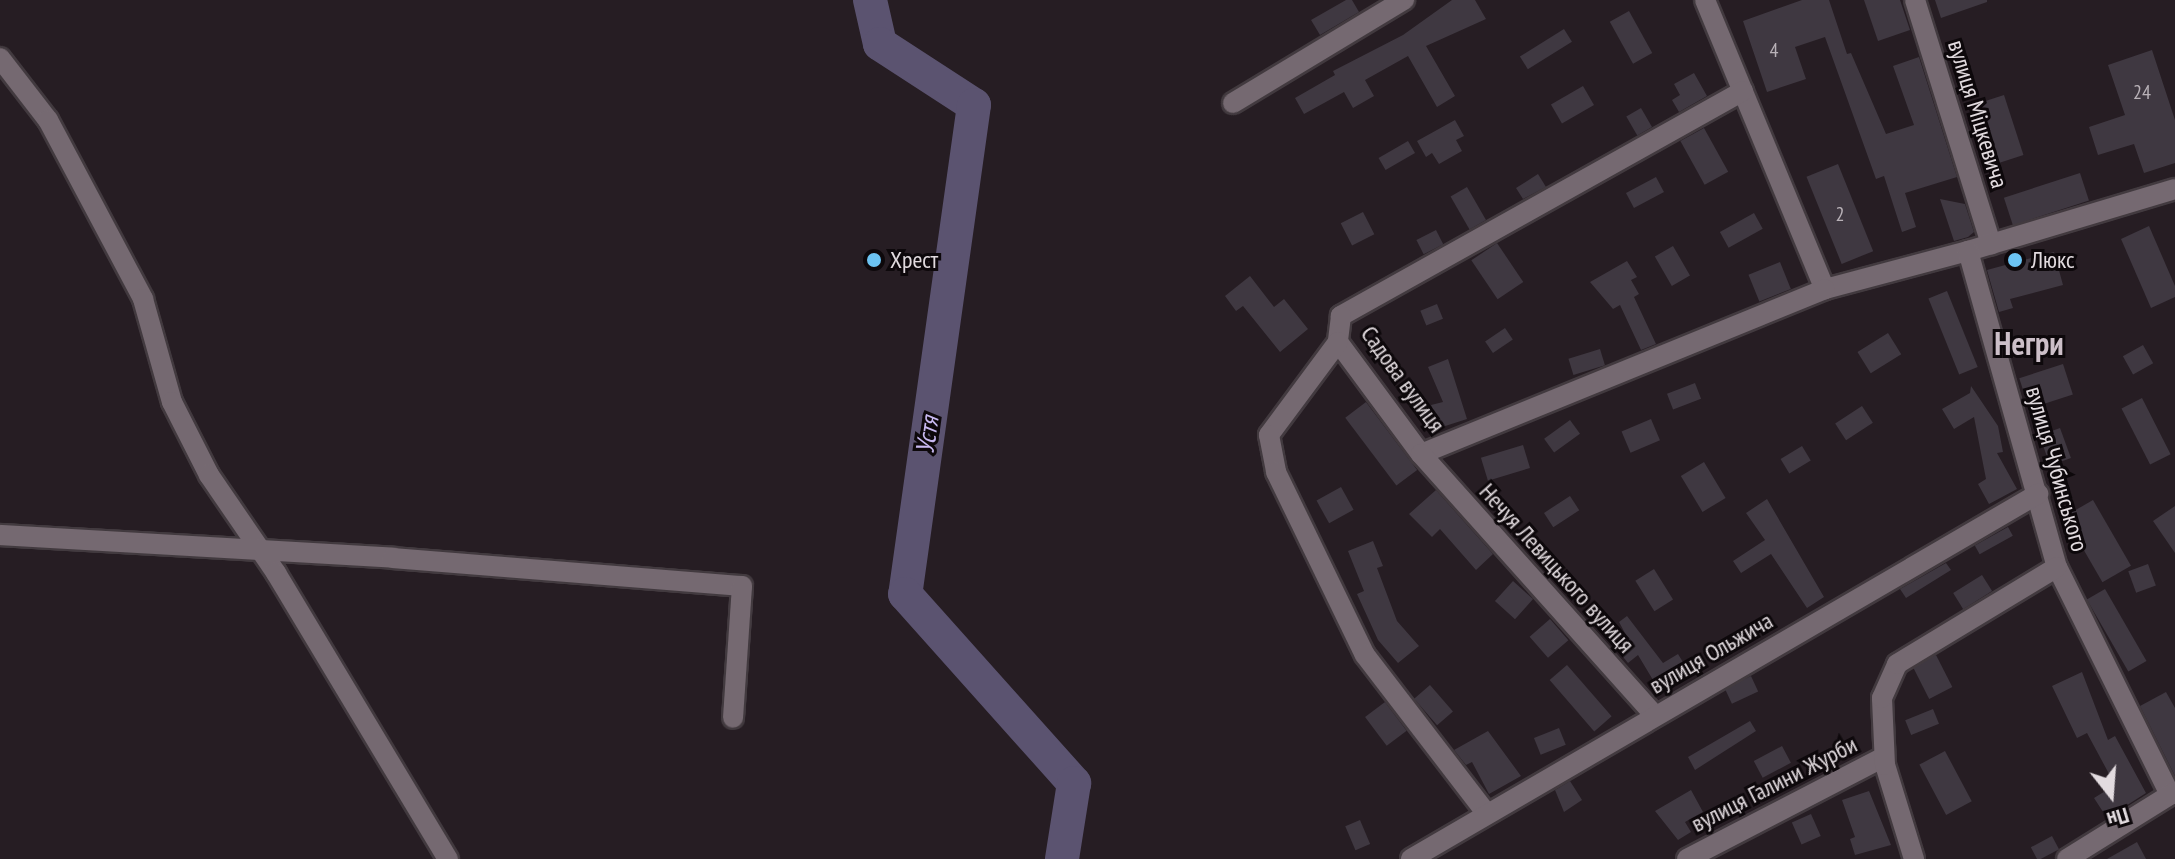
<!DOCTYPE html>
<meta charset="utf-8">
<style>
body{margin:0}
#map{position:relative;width:2175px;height:859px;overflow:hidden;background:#261d23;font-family:"PT Sans Narrow",sans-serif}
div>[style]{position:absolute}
.river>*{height:34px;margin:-17px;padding:0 17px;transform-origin:17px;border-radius:17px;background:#5b5370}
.building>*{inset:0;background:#3f3841;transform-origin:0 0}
.roads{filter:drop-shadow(2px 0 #423a3f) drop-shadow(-2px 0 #423a3f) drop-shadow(0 2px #423a3f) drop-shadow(0 -2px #423a3f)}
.minor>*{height:20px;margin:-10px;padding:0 10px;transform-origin:10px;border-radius:10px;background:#756971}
.dots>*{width:22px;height:22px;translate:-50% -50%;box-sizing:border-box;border:4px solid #0d080b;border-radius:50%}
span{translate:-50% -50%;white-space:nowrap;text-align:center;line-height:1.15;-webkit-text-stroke:6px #0d080b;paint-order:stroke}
.number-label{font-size:20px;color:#b9b2b8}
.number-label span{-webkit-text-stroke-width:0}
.street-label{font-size:24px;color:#e2dbdf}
.poi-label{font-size:24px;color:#e2dbdf}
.left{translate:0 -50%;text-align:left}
.water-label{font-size:26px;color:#c8b9f0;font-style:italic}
.district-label{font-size:32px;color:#ccbfc8;font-weight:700}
.north{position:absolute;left:2071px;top:755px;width:80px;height:80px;-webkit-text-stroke:6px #0d080b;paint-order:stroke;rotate:163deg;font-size:22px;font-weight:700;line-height:32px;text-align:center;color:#e2dbdf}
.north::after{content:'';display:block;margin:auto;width:28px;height:36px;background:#e2dbdf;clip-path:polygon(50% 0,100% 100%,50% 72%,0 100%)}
</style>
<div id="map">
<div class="river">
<i style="left:870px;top:0;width:45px;rotate:77.2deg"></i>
<i style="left:880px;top:44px;width:112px;rotate:33deg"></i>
<i style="left:974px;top:105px;width:494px;rotate:98deg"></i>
<i style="left:905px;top:594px;width:254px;rotate:48.2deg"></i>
<i style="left:1074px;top:783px;width:77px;rotate:99deg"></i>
</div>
<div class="building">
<i style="clip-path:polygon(1346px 0,1352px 0,1359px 12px,1320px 35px,1311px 20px)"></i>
<i style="clip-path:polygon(1452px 0,1475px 0,1486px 19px,1426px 46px,1455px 96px,1437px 107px,1408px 56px,1365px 80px,1374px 96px,1353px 108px,1344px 92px,1304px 114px,1295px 98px,1335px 75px,1333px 71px,1403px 35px)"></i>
<i style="clip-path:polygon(1802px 0,1829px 0,1847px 54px,1851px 53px,1886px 134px,1914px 125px,1893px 66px,1919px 57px,1957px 177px,1905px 193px,1916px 227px,1902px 232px,1884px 176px,1876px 179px,1825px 37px,1795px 47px,1806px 79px,1767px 92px,1743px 21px)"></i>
<i style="clip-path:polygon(1864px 0,1900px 0,1910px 30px,1878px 41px)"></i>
<i style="clip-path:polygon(1935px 0,1987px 0,1987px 2px,1941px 18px)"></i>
<i style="left:1629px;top:11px;width:48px;height:22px;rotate:61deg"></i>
<i style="left:1564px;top:29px;width:15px;height:52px;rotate:58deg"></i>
<i style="clip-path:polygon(2152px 50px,2175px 120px,2175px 163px,2144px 173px,2134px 144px,2098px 155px,2089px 127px,2125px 115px,2108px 65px)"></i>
<i style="clip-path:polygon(1694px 73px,1707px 96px,1679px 112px,1672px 100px,1680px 95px,1674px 84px)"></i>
<i style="left:1583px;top:86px;width:22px;height:37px;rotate:60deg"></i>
<i style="left:2004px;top:95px;width:63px;height:34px;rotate:72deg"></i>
<i style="left:1641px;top:108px;width:22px;height:17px;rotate:60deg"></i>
<i style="clip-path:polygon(1455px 120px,1464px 136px,1456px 140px,1462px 151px,1439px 164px,1432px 153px,1426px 157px,1417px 141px)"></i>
<i style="left:1704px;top:128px;width:50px;height:27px;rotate:61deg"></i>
<i style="left:1408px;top:141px;width:14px;height:34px;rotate:60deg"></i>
<i style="left:1838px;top:164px;width:94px;height:34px;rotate:68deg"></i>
<i style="left:2080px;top:173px;width:29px;height:80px;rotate:72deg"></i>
<i style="clip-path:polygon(1538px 174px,1546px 187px,1523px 199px,1516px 188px)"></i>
<i style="left:1656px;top:177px;width:17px;height:34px;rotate:62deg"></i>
<i style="left:1467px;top:187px;width:38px;height:19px;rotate:60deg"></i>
<i style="clip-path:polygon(1940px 199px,1965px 204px,1974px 232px,1968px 237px,1954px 241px)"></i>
<i style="left:1363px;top:212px;width:25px;height:25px;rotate:63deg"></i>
<i style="left:1754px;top:213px;width:18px;height:39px;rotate:61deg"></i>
<i style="clip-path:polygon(2149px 226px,2175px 286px,2175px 297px,2151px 308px,2121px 239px)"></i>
<i style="left:1436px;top:230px;width:16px;height:22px;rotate:63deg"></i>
<i style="left:1497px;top:243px;width:47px;height:31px;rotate:56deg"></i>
<i style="left:1673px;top:246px;width:34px;height:21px;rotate:60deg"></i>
<i style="clip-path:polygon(2054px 252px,2063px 285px,2010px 299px,2013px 308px,1999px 312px,1987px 270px)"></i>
<i style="clip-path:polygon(1627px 261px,1637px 277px,1631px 280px,1639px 294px,1634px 297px,1656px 344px,1641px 350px,1620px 305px,1613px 309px,1590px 282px)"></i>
<i style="left:1780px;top:262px;width:29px;height:34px;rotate:68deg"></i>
<i style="clip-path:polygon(1250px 276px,1274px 307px,1284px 299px,1308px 329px,1280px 352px,1243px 306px,1236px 311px,1225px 296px)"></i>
<i style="left:1947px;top:291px;width:82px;height:20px;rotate:68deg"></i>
<i style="left:1437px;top:304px;width:16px;height:18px;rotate:68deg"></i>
<i style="left:1505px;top:328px;width:14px;height:24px;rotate:56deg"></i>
<i style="left:1888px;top:333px;width:25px;height:36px;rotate:58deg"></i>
<i style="left:2143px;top:345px;width:21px;height:23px;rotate:61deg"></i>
<i style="left:1600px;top:349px;width:17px;height:33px;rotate:73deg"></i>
<i style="clip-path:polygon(1448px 359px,1467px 419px,1439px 428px,1431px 405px,1443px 402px,1428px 367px)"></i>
<i style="left:2063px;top:364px;width:32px;height:46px;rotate:72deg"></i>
<i style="left:1695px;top:383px;width:17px;height:30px;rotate:69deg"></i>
<i style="clip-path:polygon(1971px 386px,1998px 426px,2003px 452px,1997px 453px,2017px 489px,1989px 504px,1978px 484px,1986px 479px,1974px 417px,1954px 429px,1942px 409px,1970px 393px)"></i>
<i style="left:2142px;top:398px;width:63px;height:23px;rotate:63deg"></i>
<i style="left:1366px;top:402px;width:85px;height:26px;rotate:53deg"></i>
<i style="left:1862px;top:406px;width:20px;height:32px;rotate:57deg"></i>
<i style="left:1651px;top:419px;width:23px;height:32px;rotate:67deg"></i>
<i style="left:1570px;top:420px;width:17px;height:32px;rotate:54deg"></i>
<i style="left:2060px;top:428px;width:32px;height:22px;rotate:70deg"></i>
<i style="left:1523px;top:445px;width:24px;height:44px;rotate:73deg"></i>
<i style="left:1802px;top:446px;width:17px;height:25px;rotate:59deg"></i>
<i style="left:1704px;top:462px;width:42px;height:27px;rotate:59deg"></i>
<i style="left:1341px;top:487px;width:26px;height:28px;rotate:61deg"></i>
<i style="clip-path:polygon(1436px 490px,1493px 554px,1476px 570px,1440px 529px,1432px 537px,1409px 514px)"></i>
<i style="left:1570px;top:496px;width:17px;height:31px;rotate:57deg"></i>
<i style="clip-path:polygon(1767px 499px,1824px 597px,1807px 608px,1771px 554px,1741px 573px,1733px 561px,1765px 540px,1746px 513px)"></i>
<i style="left:2093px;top:500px;width:76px;height:33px;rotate:60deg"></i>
<i style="clip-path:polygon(2175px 506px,2175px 553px,2153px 521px)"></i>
<i style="left:2008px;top:527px;width:10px;height:38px;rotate:61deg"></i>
<i style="clip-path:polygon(1373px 541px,1383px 566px,1377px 568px,1397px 621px,1419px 646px,1398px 663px,1378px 640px,1357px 594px,1364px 591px,1348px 551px)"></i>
<i style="clip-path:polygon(1946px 563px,1951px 570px,1906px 598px,1900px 589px)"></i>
<i style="left:2148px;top:564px;width:23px;height:21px;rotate:70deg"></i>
<i style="left:1654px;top:569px;width:36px;height:22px;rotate:58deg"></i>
<i style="left:1982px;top:575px;width:19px;height:34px;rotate:58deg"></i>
<i style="left:1513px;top:581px;width:27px;height:27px;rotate:42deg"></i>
<i style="left:2105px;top:589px;width:83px;height:21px;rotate:60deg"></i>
<i style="clip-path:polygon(1627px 616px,1663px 663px,1678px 654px,1689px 672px,1659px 690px,1638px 655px,1628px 663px,1615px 647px,1627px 637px,1619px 622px)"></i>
<i style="left:1550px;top:619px;width:28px;height:27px;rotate:49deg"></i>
<i style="left:1936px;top:655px;width:36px;height:26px;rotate:63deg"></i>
<i style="left:1567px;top:665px;width:68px;height:23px;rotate:49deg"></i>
<i style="clip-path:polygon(2082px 672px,2108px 740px,2115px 736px,2146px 793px,2107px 818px,2094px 798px,2115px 785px,2087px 733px,2077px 738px,2052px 686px)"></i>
<i style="left:1751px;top:676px;width:17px;height:29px;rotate:65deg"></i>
<i style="left:1430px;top:685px;width:35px;height:21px;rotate:49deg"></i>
<i style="clip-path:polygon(2166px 692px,2175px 708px,2175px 776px,2140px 706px)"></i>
<i style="left:1385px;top:702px;width:36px;height:25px;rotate:53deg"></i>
<i style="left:1933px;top:709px;width:16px;height:30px;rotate:68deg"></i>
<i style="clip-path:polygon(1750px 721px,1756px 731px,1695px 770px,1688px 757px)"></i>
<i style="left:1559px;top:728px;width:18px;height:27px;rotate:68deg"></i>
<i style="clip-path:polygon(1488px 731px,1521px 776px,1489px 794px,1472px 762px,1466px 765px,1454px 750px)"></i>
<i style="left:1782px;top:746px;width:19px;height:32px;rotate:62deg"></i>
<i style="left:1945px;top:751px;width:57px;height:29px;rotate:62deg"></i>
<i style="clip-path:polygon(1570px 781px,1582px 800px,1564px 812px,1555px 790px)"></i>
<i style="clip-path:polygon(1691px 790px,1703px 812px,1685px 822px,1691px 832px,1678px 840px,1655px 811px)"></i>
<i style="clip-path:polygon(1869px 791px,1891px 845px,1855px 855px,1850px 839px,1855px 837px,1842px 800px)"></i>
<i style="left:1811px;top:814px;width:24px;height:21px;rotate:66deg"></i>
<i style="left:1360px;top:820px;width:26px;height:16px;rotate:67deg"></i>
<i style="left:2052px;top:836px;width:15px;height:24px;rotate:62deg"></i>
<i style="clip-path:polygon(2137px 842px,2146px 859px,2107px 859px)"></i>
</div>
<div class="roads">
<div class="minor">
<i style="left:1705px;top:0;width:313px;rotate:67.5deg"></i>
<i style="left:1825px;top:289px;width:148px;rotate:-14.9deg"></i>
<i style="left:1915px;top:0;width:256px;rotate:72.7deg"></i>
<i style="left:0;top:58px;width:78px;rotate:52.3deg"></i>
<i style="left:48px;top:120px;width:203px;rotate:62deg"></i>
<i style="left:143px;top:299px;width:107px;rotate:74.3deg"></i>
<i style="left:172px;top:402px;width:82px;rotate:63.1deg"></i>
<i style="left:209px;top:475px;width:119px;rotate:55.6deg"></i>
<i style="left:276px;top:573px;width:334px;rotate:59deg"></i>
<i style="left:1743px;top:91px;width:461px;rotate:150.8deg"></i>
<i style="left:1341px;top:316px;width:26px;rotate:97deg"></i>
<i style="left:1338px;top:342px;width:139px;rotate:53.5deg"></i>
<i style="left:1421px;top:454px;width:436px;rotate:-22.2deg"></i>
<i style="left:1233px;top:103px;width:200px;rotate:-31.1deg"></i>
<i style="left:2175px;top:189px;width:216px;rotate:163.3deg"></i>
<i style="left:1968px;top:251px;width:328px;rotate:74.3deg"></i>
<i style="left:2057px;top:567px;width:254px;rotate:63.6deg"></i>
<i style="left:2170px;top:795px;width:6px;rotate:-31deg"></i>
<i style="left:1338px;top:342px;width:116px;rotate:126.6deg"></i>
<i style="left:1269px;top:435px;width:38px;rotate:79deg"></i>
<i style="left:1276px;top:472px;width:203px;rotate:64.1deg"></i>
<i style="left:1365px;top:655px;width:200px;rotate:52.5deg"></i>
<i style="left:1421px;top:454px;width:351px;rotate:48.2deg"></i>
<i style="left:0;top:535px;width:394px;rotate:3.3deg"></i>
<i style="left:393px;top:558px;width:350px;rotate:4.6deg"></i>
<i style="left:742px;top:586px;width:132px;rotate:93.9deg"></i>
<i style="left:1411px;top:859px;width:726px;rotate:-30.21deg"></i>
<i style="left:1687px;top:859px;width:222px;rotate:-27.4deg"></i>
<i style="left:1914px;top:859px;width:98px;rotate:-107.1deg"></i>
<i style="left:1885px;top:765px;width:67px;rotate:-92.6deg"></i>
<i style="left:1882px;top:698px;width:37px;rotate:-66deg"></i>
<i style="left:1897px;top:664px;width:187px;rotate:-31.2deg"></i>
<i style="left:2067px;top:859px;width:121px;rotate:-31.9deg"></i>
</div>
</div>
<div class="dots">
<i style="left:874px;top:260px;background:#6cc3f2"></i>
<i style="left:2015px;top:260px;background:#6cc3f2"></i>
</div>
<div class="number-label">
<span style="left:1774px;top:50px">4</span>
<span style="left:2142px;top:92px">24</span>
<span style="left:1840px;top:214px">2</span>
</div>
<div class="street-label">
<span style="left:1978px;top:114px;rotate:73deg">вулиця Міцкевича</span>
<span style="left:1403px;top:379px;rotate:54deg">Садова вулиця</span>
<span style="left:2057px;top:469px;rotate:74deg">вулиця Чубинського</span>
<span style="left:1557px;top:568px;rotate:48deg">Нечуя Левицького вулиця</span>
<span style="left:1711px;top:653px;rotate:-30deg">вулиця Ольжича</span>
<span style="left:1774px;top:784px;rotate:-27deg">вулиця Галини Журби</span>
</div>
<div class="poi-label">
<span class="left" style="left:890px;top:260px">Хрест</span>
<span class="left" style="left:2031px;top:260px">Люкс</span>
</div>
<div class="water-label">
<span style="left:927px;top:435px;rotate:-82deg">Устя</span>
</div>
<div class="district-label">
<span style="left:2029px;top:343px">Негри</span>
</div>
<div class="north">Пн</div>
</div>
